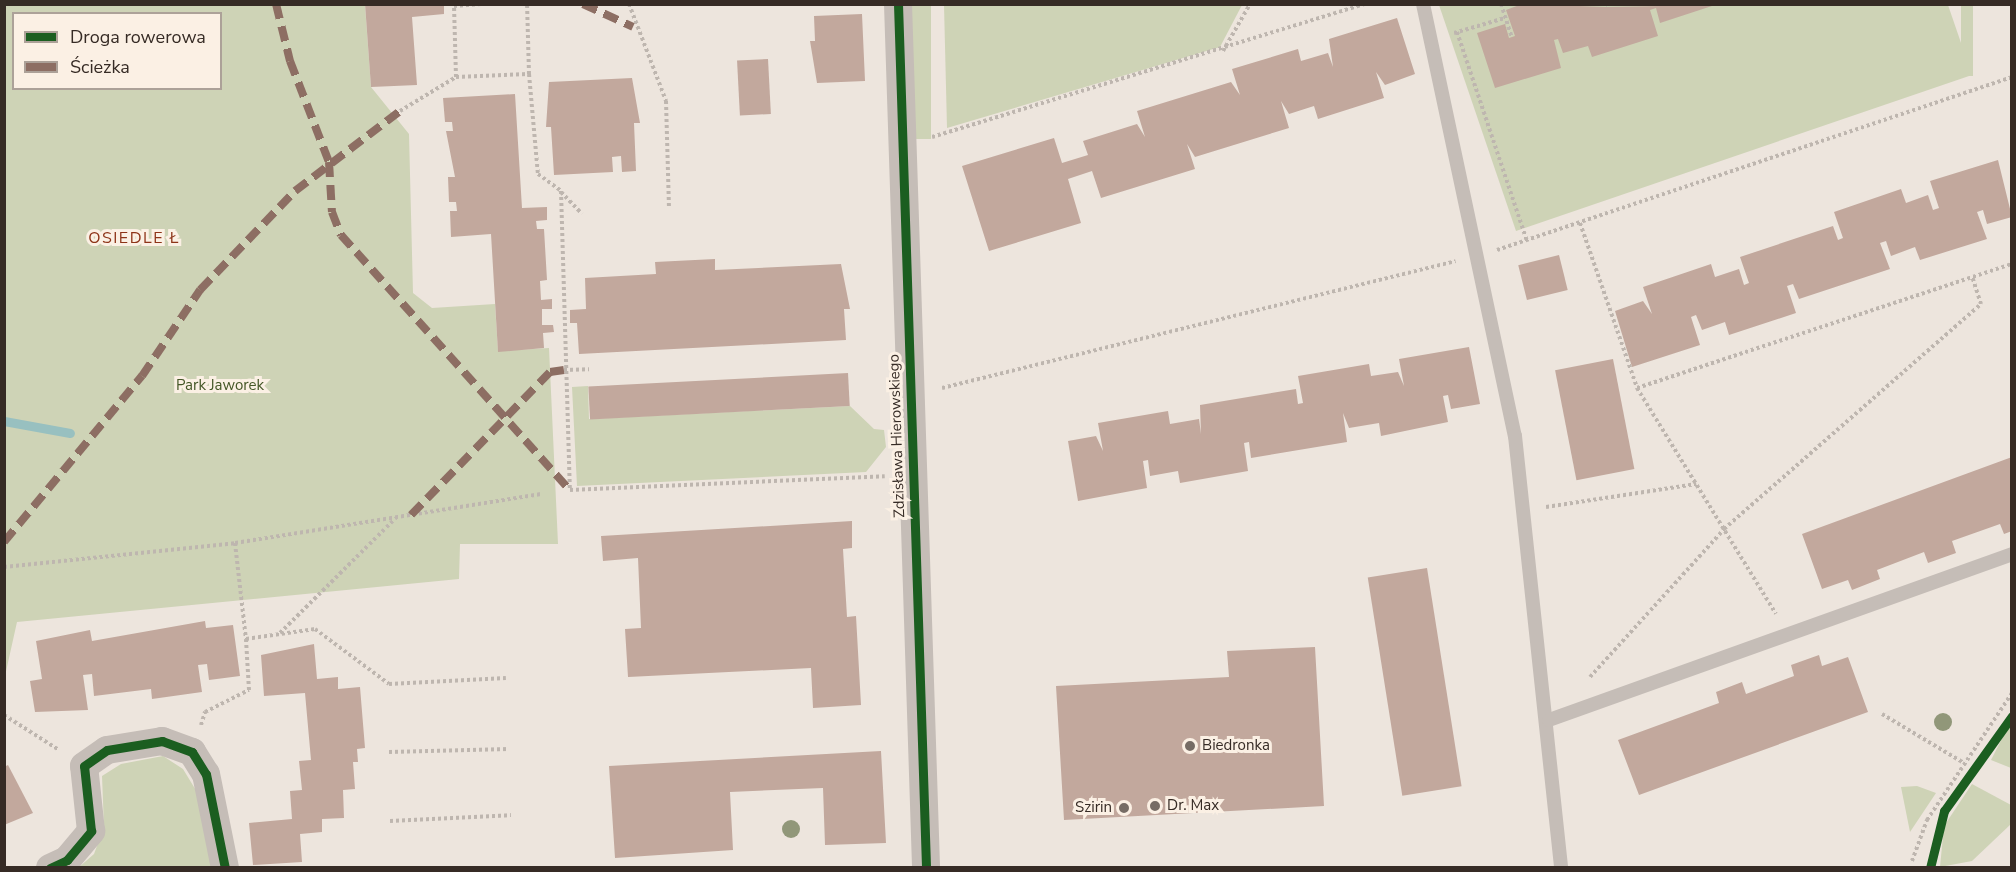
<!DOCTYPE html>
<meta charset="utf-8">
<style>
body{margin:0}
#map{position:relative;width:2016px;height:872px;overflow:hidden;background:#ede5dd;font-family:"Nunito Sans",sans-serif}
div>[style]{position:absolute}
.green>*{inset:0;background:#ced3b6;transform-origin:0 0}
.stream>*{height:9px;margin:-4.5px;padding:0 4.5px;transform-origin:4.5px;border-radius:4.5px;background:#98c0c0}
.building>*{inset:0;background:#c2a89d;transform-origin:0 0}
.path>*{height:4px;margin-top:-2px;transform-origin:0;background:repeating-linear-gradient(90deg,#beb6af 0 3px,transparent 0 6px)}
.service>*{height:14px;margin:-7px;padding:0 7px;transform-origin:7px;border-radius:7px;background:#c5bdb7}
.minor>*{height:28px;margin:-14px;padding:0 14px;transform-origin:14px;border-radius:14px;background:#c5bdb7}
.quiet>*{height:8px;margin-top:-4px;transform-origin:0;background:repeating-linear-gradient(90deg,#8d6e63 0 15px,transparent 0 23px)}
.cycleway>*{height:9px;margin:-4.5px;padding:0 4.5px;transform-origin:4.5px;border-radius:4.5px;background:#1b5e20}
.trees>*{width:18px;height:18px;margin:-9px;border-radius:50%;background:#919779}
.dots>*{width:16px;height:16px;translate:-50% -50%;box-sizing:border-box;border:3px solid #fbf0e4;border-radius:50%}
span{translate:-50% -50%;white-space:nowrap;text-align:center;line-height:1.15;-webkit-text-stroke:6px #fbf0e4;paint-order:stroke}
.park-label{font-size:15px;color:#455727}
.street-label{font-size:15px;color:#362b25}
.poi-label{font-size:15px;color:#362b25}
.left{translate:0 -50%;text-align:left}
.right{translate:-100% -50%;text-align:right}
.neighbourhood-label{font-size:16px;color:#8d3317;letter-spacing:1.5px}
.frame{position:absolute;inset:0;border:6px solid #362b25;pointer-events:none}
.legend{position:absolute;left:12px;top:12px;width:210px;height:78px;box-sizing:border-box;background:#fbf0e4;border:2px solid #aca198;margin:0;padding:8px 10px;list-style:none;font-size:18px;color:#362b25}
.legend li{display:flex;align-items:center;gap:12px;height:30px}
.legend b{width:30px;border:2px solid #aca198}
</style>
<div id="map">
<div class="green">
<i style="clip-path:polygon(1506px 4px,1948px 5px,1972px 75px,1516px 231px,1439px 5px)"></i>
<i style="clip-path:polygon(evenodd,5px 5px,365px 5px,371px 87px,409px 134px,413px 293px,432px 308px,495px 304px,498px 351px,549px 348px,558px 544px,460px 544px,459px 579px,17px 622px,5px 676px,5px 5px,14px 14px,220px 14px,220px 88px,14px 88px,14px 14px)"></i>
<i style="left:912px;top:5px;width:19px;height:134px"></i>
<i style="clip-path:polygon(944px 5px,944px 4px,1242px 5px,1220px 47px,947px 128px)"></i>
<i style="left:1961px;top:5px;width:12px;height:71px"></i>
<i style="clip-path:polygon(588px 386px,589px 419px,850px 406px,874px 429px,884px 430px,886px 447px,866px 472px,577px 486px,572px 387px)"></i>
<i style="clip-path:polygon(2011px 721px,2011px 768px,1991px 760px)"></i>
<i style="clip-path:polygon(163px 756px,183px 769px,197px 792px,213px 867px,78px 868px,94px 854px,104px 827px,102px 776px,121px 764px)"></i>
<i style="clip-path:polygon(1972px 784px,2011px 805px,2011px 824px,1972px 861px,1940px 867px,1944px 826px)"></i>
<i style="clip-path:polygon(1917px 786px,1936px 793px,1910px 832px,1901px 787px)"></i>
</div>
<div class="stream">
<i style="left:4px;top:421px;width:67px;rotate:10.3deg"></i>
</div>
<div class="building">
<i style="clip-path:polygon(365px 4px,444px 4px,444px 14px,412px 17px,417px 85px,371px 87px)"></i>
<i style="clip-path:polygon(1522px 4px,1606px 7px,1715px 5px,1660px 23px,1656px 8px,1650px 10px,1658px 36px,1592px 57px,1588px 46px,1563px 53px,1558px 39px,1554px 40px,1561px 68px,1495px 88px,1477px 33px,1505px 24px,1509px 38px,1515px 36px,1506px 10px)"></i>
<i style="clip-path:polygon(862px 14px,865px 81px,817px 83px,810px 41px,815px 41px,814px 16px)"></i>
<i style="clip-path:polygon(1397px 18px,1415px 74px,1385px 85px,1376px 72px,1384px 98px,1318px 119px,1314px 106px,1289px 114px,1281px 101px,1289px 128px,1195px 157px,1187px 144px,1195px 169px,1101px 198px,1092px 171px,1068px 179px,1081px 223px,989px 251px,962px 166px,1054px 138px,1062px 163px,1088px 155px,1083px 141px,1137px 124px,1145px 137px,1137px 111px,1231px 82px,1240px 95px,1232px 69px,1298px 49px,1301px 61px,1328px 53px,1333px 67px,1329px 39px)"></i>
<i style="left:768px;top:59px;width:55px;height:31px;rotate:87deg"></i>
<i style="clip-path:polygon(632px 78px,640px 123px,634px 123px,636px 171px,622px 172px,621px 156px,612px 157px,613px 172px,554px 175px,551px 127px,546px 127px,549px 82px)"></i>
<i style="clip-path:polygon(515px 94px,522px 208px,547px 207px,547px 220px,536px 221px,537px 229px,544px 229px,547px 280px,540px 281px,541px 300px,552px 299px,552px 309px,542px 309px,542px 325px,553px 325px,554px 332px,543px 333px,544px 348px,498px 352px,491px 234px,451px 237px,450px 211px,457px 211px,456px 202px,449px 202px,448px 177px,455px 177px,446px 131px,453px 131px,452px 122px,445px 122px,443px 98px)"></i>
<i style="clip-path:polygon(1998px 160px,2012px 217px,1987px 224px,1983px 210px,1977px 212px,1987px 239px,1920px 260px,1915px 247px,1891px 256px,1886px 241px,1880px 243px,1890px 269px,1799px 299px,1793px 284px,1787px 286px,1796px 313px,1729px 335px,1725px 322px,1702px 330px,1696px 315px,1691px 317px,1700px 345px,1632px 367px,1615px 311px,1643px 301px,1652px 314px,1643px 287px,1711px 264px,1715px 277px,1739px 269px,1744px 285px,1749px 283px,1740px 257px,1833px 226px,1838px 240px,1843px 238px,1834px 212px,1901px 189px,1906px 203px,1928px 195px,1933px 210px,1939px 208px,1930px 181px)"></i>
<i style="left:1559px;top:255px;width:36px;height:42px;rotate:76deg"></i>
<i style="clip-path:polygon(715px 259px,715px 270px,841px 264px,850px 309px,844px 309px,846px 340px,579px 354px,577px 323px,570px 323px,570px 310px,586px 309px,585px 278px,656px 274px,655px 262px)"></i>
<i style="clip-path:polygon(1469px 347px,1480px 404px,1451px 409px,1448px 395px,1443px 396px,1448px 422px,1381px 436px,1379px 423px,1349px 428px,1343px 413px,1347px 442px,1251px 458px,1249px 442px,1244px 443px,1248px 471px,1180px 483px,1178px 471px,1150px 476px,1148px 460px,1143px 461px,1147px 488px,1078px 501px,1068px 441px,1096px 436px,1103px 451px,1098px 423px,1168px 411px,1170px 424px,1199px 419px,1201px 434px,1200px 405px,1296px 389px,1298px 404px,1303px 403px,1298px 376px,1369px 364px,1371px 376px,1398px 372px,1404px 386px,1399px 359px)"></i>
<i style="left:1613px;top:359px;width:112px;height:59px;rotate:79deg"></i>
<i style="left:848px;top:373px;width:33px;height:260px;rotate:87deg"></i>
<i style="clip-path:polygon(2012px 457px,2012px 531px,2004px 534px,2000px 524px,1952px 541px,1956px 553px,1928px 563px,1924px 552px,1877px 570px,1880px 579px,1852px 590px,1848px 580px,1822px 589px,1802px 534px)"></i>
<i style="clip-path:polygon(852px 521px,852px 548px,843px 549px,847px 617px,856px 616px,861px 705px,813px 708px,811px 668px,628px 677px,625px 629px,641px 628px,638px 558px,603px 561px,601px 536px)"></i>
<i style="left:1427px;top:568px;width:221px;height:60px;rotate:81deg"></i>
<i style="clip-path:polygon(205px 621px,206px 628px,233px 625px,240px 676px,209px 680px,207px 664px,198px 665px,202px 692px,152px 699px,151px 689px,94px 696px,92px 674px,83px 675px,88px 710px,35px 712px,30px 681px,42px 679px,36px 641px,90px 630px,92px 641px)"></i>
<i style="clip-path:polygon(314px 644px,317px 679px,338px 677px,338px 689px,360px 687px,365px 748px,357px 749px,358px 762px,353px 762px,355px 789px,343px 790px,344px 818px,322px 819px,322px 832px,300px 834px,302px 862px,253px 865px,249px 823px,292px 819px,290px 791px,302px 790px,299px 761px,311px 760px,305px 693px,264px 696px,261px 655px)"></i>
<i style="clip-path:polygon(1315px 647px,1324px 806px,1064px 820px,1056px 686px,1229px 677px,1227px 651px)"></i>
<i style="clip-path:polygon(1819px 655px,1822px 666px,1848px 657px,1868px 712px,1639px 795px,1618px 740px,1719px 703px,1716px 692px,1742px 682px,1746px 694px,1794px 676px,1791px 665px)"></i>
<i style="clip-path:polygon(881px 751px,886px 843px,825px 845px,823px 788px,730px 792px,733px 850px,615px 858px,609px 766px)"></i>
<i style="clip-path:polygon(8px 765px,33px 813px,4px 825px,4px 767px)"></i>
</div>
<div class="path">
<i style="left:629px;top:4px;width:104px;rotate:69.1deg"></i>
<i style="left:666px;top:101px;width:108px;rotate:88.4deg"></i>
<i style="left:1501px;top:4px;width:35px;rotate:72deg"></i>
<i style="left:1607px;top:4px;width:2px;rotate:63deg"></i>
<i style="left:1457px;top:32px;width:220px;rotate:71.5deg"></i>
<i style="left:1454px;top:33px;width:53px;rotate:-16.4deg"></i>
<i style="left:1223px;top:51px;width:54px;rotate:-60.1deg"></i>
<i style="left:529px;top:74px;width:100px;rotate:84.9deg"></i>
<i style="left:538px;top:174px;width:29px;rotate:36deg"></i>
<i style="left:561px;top:191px;width:299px;rotate:88.3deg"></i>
<i style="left:570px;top:490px;width:315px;rotate:-2.5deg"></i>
<i style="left:456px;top:77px;width:71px;rotate:-91.6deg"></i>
<i style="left:454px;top:6px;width:27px;rotate:-4deg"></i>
<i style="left:400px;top:111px;width:66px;rotate:-31.3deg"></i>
<i style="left:456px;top:77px;width:73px;rotate:-2.4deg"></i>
<i style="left:529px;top:74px;width:70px;rotate:-91.6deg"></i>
<i style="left:932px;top:137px;width:453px;rotate:-17.1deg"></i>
<i style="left:561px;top:192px;width:30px;rotate:46deg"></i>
<i style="left:1580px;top:223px;width:175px;rotate:70.9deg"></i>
<i style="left:1637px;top:388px;width:265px;rotate:58.4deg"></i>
<i style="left:1497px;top:250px;width:543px;rotate:-18.57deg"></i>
<i style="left:564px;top:370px;width:25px;rotate:-2deg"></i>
<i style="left:942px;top:388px;width:529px;rotate:-13.88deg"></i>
<i style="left:1637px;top:388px;width:395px;rotate:-18.3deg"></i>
<i style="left:1546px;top:507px;width:152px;rotate:-8.7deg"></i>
<i style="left:235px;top:543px;width:97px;rotate:83.5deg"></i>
<i style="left:246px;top:639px;width:70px;rotate:-8.2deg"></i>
<i style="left:315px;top:629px;width:92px;rotate:36.6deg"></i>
<i style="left:389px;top:684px;width:117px;rotate:-2.9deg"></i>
<i style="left:4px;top:567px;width:232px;rotate:-5.9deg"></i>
<i style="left:235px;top:543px;width:310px;rotate:-9.1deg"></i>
<i style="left:280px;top:633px;width:163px;rotate:-44.8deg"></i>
<i style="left:1590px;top:677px;width:200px;rotate:-47.8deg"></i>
<i style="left:1724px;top:529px;width:342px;rotate:-41.2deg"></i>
<i style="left:1981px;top:304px;width:28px;rotate:-108deg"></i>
<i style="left:1882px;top:714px;width:96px;rotate:30.9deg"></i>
<i style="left:4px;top:715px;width:65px;rotate:32.5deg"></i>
<i style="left:201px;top:725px;width:14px;rotate:-73deg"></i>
<i style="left:205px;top:712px;width:49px;rotate:-26.6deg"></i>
<i style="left:249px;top:690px;width:51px;rotate:-93.4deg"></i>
<i style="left:389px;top:752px;width:120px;rotate:-1.4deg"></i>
<i style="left:390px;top:821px;width:121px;rotate:-2.8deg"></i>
<i style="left:1912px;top:861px;width:44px;rotate:-69.9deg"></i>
<i style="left:1927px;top:820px;width:153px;rotate:-56.2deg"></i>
</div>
<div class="service">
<i style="left:1423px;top:4px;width:442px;rotate:78deg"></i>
<i style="left:1515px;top:436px;width:434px;rotate:83.9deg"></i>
<i style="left:1549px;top:720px;width:492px;rotate:-19.7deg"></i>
</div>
<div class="minor">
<i style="left:898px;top:4px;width:864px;rotate:88.14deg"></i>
<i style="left:50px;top:868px;width:19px;rotate:-25deg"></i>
<i style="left:67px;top:860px;width:38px;rotate:-50deg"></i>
<i style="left:91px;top:831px;width:65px;rotate:-96.1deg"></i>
<i style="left:84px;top:766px;width:28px;rotate:-35deg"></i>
<i style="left:107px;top:750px;width:56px;rotate:-9.3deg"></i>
<i style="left:162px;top:741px;width:32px;rotate:20deg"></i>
<i style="left:192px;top:752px;width:26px;rotate:58deg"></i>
<i style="left:206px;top:774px;width:96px;rotate:78.6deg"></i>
</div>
<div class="quiet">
<i style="left:276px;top:4px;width:59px;rotate:76.2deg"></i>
<i style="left:290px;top:61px;width:108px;rotate:68.9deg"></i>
<i style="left:329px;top:162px;width:50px;rotate:86.6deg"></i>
<i style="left:332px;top:212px;width:25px;rotate:69deg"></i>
<i style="left:341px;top:235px;width:343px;rotate:48.1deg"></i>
<i style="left:583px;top:4px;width:55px;rotate:24.7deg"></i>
<i style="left:411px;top:515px;width:199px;rotate:-45.8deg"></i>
<i style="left:550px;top:372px;width:14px;rotate:-8deg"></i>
<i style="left:4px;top:542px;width:216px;rotate:-50.3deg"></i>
<i style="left:142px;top:376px;width:104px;rotate:-56deg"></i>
<i style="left:200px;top:290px;width:137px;rotate:-46.2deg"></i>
<i style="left:295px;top:191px;width:132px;rotate:-37.3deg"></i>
</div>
<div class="cycleway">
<i style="left:898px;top:4px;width:864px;rotate:88.14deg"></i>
<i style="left:50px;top:868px;width:19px;rotate:-25deg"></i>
<i style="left:67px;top:860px;width:38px;rotate:-50deg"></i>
<i style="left:91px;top:831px;width:65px;rotate:-96.1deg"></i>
<i style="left:84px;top:766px;width:28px;rotate:-35deg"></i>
<i style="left:107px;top:750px;width:56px;rotate:-9.3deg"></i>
<i style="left:162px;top:741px;width:32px;rotate:20deg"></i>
<i style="left:192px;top:752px;width:26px;rotate:58deg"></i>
<i style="left:206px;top:774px;width:96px;rotate:78.6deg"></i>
<i style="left:1930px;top:868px;width:59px;rotate:-76.2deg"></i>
<i style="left:1944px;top:811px;width:117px;rotate:-54.4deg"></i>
</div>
<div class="trees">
<i style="left:1943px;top:722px"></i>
<i style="left:791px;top:829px"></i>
</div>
<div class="dots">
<i style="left:1190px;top:746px;background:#766c65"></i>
<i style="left:1155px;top:806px;background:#766c65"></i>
<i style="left:1124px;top:808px;background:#766c65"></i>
</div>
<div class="park-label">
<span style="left:220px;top:386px">Park Jaworek</span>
</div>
<div class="street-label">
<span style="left:897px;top:436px;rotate:-92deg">Zdzisława Hierowskiego</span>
</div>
<div class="poi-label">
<span class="left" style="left:1202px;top:746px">Biedronka</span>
<span class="left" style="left:1167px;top:806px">Dr. Max</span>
<span class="right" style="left:1112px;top:808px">Szirin</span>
</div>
<div class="neighbourhood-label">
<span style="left:134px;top:238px">OSIEDLE Ł</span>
</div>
<div class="frame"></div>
<ul class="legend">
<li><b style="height:8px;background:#1b5e20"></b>Droga rowerowa</li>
<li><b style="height:8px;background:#8d6e63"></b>Ścieżka</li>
</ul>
</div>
